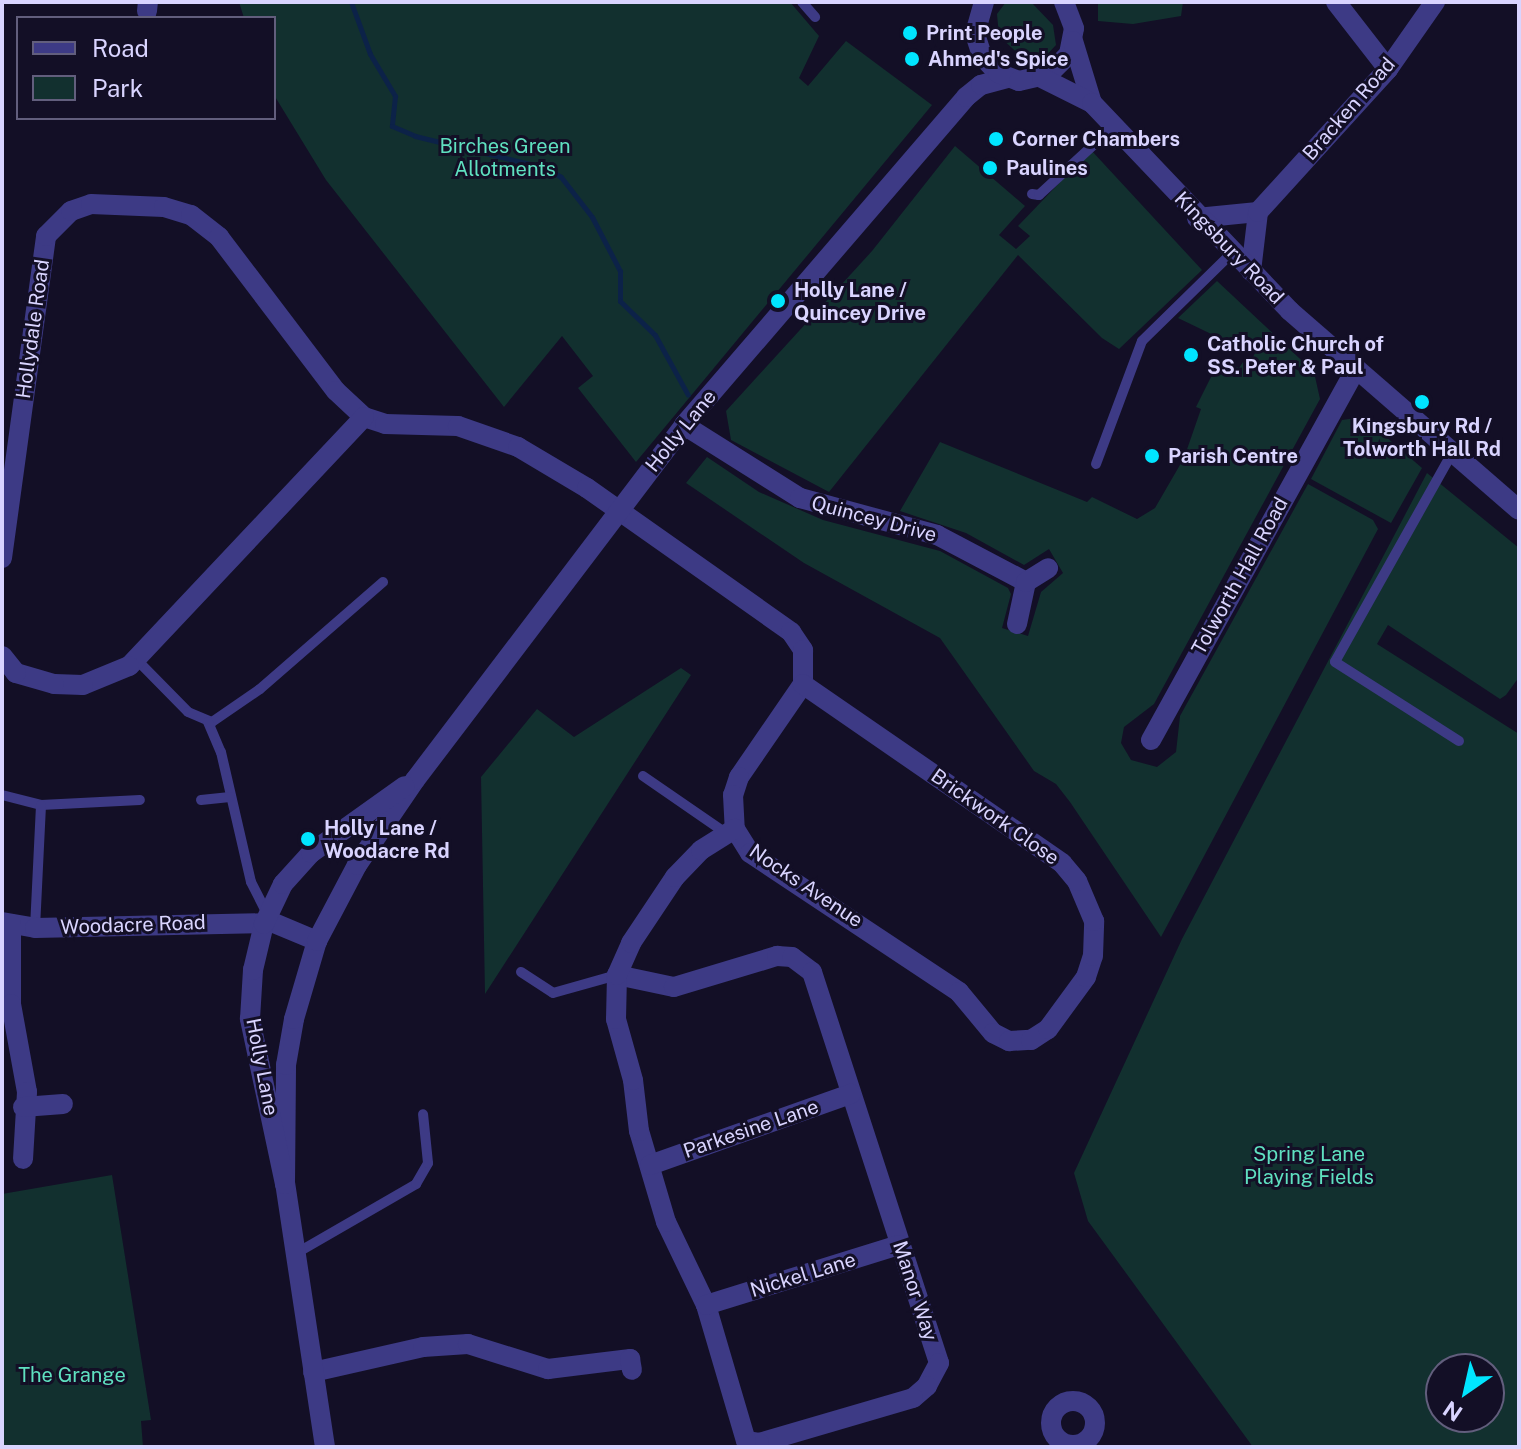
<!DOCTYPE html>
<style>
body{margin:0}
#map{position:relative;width:1521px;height:1449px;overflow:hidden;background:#130f26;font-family:"Public Sans",sans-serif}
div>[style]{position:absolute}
.green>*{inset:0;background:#12302f}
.stream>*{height:5px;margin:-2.5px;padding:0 2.5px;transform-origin:2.5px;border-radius:2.5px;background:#0c2248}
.service>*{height:10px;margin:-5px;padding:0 5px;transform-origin:5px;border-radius:5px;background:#3d3a85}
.minor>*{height:20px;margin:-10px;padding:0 10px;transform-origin:10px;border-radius:10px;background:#3d3a85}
.minor>.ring{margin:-10px;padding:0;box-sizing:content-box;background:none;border:20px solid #3d3a85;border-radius:50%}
.tertiary>*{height:20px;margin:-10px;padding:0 10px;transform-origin:10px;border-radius:10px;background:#3d3a85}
.dots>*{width:22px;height:22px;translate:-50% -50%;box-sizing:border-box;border:4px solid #130f26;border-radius:50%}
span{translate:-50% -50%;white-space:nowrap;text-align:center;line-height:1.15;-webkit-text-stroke:6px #130f26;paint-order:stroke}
.poi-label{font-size:20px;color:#d9d4ff;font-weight:700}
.left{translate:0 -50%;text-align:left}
.street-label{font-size:20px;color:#d9d4ff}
.park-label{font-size:20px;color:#5fe0c0}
.frame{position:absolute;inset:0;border:4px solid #d9d4ff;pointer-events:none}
.legend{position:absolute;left:16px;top:16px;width:260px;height:104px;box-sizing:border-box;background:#130f26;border:2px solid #625e7d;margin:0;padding:10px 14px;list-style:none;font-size:24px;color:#d9d4ff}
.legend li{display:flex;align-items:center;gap:16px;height:40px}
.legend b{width:40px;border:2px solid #625e7d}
.north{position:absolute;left:1425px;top:1353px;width:80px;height:80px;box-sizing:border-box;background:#130f26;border:2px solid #625e7d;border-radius:50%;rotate:214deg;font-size:22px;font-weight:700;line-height:32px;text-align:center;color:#d9d4ff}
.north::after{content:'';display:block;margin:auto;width:28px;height:36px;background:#00e5ff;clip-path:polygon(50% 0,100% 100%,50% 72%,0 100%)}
</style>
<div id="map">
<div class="green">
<i style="clip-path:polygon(239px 2px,790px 2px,819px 36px,799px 78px,808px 86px,846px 41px,932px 105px,636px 462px,578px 388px,593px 376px,562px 336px,504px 407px,326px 180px,274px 95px,274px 18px,244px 18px)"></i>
<i style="clip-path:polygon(1006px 2px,1031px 2px,1053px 25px,1056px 45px,1042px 60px,1024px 59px,999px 36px,997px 14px)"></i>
<i style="clip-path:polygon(1098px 2px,1183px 2px,1181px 16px,1133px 24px,1098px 21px)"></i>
<i style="clip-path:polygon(955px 146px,1025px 206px,999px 235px,1016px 249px,1030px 236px,1018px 226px,1091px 150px,1202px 270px,1119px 349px,1102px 338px,1018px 255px,829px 492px,731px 440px,726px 411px,872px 251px)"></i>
<i style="clip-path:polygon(1217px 281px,1314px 372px,1320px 399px,1154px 704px,1124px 727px,1121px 743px,1131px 760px,1157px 767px,1176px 752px,1180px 716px,1308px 484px,1373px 520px,1378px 529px,1161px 937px,1070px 802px,1056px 784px,1034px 771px,940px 638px,804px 563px,686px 483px,707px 457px,759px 492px,823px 520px,940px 551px,1008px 588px,1011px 594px,1002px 628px,1028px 636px,1041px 592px,1063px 573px,1049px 549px,1024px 565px,966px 533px,900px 511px,940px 442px,1087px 502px,1092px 497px,1137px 519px,1155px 508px,1184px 458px,1201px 409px,1196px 407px,1213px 373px,1222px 372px,1227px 362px,1239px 368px,1243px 362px,1249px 365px,1259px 345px,1242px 332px,1234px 345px,1178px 318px)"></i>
<i style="clip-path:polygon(1363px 417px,1422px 468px,1391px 523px,1311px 479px,1342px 420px)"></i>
<i style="clip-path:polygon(evenodd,1427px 473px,1519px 548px,1519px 677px,1506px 695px,1500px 699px,1388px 625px,1377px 644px,1519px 734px,1519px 1447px,1253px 1447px,1088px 1221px,1074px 1173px,1182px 939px,1427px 473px,1441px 1369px,1489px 1369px,1489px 1417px,1441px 1417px,1441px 1369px)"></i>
<i style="clip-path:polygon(681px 668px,691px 675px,485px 994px,481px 777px,537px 709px,574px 737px)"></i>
<i style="clip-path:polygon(112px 1175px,151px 1420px,141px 1421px,143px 1447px,2px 1447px,2px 1194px)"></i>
</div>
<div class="stream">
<i style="left:351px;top:2px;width:55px;rotate:69.9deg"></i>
<i style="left:370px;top:54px;width:49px;rotate:59.2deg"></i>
<i style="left:395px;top:96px;width:30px;rotate:96deg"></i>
<i style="left:392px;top:126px;width:25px;rotate:23deg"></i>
<i style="left:415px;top:136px;width:135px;rotate:13.7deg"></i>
<i style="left:546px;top:168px;width:17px;rotate:31deg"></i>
<i style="left:561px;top:177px;width:51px;rotate:52.2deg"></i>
<i style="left:592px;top:217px;width:61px;rotate:62.6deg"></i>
<i style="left:620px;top:271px;width:30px;rotate:90deg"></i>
<i style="left:620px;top:301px;width:49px;rotate:44.2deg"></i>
<i style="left:655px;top:335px;width:68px;rotate:61.2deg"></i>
</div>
<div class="service">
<i style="left:802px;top:2px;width:20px;rotate:49deg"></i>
<i style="left:1032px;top:194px;width:7px;rotate:8deg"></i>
<i style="left:1039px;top:195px;width:102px;rotate:-42.6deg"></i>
<i style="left:1451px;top:455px;width:237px;rotate:119.3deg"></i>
<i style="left:1335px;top:662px;width:147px;rotate:32.5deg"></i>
<i style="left:1096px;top:464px;width:131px;rotate:-69.5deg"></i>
<i style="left:1142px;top:341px;width:126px;rotate:-44.4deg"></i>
<i style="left:136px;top:659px;width:74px;rotate:45.5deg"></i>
<i style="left:188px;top:712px;width:26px;rotate:23deg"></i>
<i style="left:212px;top:722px;width:58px;rotate:-34.5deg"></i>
<i style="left:260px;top:689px;width:163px;rotate:-41deg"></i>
<i style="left:208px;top:722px;width:33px;rotate:67deg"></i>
<i style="left:221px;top:752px;width:133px;rotate:77deg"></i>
<i style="left:251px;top:882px;width:38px;rotate:63deg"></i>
<i style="left:643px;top:776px;width:102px;rotate:34.6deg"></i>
<i style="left:2px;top:795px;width:40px;rotate:14.4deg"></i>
<i style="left:41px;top:805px;width:99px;rotate:-2.9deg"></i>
<i style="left:201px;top:800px;width:29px;rotate:-6deg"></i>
<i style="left:35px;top:928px;width:123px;rotate:-87.2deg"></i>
<i style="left:521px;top:972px;width:38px;rotate:33deg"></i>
<i style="left:553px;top:993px;width:66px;rotate:-15.7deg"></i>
<i style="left:295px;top:1254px;width:140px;rotate:-30deg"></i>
<i style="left:416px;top:1184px;width:24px;rotate:-60deg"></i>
<i style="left:428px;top:1163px;width:49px;rotate:-95.8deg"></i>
</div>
<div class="minor">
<i style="left:1336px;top:2px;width:85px;rotate:52.2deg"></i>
<i style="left:147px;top:11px;width:9px;rotate:-84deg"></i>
<i style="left:1197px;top:218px;width:61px;rotate:-5.6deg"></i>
<i style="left:1251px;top:271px;width:59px;rotate:-83.2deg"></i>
<i style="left:1258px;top:212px;width:193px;rotate:-47.7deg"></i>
<i style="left:1388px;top:69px;width:82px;rotate:-55deg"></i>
<i style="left:364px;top:417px;width:22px;rotate:18deg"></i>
<i style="left:385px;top:424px;width:73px;rotate:1.6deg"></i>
<i style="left:458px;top:426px;width:64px;rotate:19.3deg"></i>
<i style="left:518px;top:447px;width:80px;rotate:30.7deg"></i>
<i style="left:587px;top:488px;width:250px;rotate:35.2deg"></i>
<i style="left:791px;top:632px;width:22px;rotate:56deg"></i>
<i style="left:803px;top:650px;width:34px;rotate:90deg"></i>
<i style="left:803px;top:684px;width:113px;rotate:124.5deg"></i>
<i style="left:739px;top:777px;width:19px;rotate:108deg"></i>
<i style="left:733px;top:795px;width:34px;rotate:87deg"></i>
<i style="left:735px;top:829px;width:28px;rotate:58deg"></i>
<i style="left:750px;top:853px;width:251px;rotate:33.6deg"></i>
<i style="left:959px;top:992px;width:53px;rotate:50.3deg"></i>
<i style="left:993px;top:1033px;width:18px;rotate:27deg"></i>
<i style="left:1009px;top:1041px;width:22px;rotate:-3deg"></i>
<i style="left:1031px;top:1040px;width:20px;rotate:-33deg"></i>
<i style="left:1048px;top:1029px;width:64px;rotate:-53.8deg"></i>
<i style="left:1086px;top:977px;width:22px;rotate:-72deg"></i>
<i style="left:1093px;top:956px;width:35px;rotate:-88deg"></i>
<i style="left:1094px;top:921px;width:43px;rotate:-113deg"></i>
<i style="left:1077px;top:881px;width:23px;rotate:-130deg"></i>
<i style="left:1062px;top:863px;width:315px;rotate:-145.4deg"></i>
<i style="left:684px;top:425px;width:137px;rotate:32.2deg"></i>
<i style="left:800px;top:498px;width:142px;rotate:15.1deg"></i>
<i style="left:937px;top:535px;width:101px;rotate:27.8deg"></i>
<i style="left:2px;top:558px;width:325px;rotate:-82.2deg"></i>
<i style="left:46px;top:236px;width:35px;rotate:-45deg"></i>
<i style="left:71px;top:211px;width:21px;rotate:-19deg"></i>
<i style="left:91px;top:204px;width:73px;rotate:2.4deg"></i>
<i style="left:164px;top:207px;width:28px;rotate:17deg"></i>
<i style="left:191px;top:215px;width:36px;rotate:38deg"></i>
<i style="left:219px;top:237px;width:193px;rotate:52.8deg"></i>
<i style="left:336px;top:391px;width:38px;rotate:43deg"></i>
<i style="left:364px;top:417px;width:342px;rotate:133.3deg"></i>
<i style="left:129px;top:666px;width:50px;rotate:157.6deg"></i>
<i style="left:83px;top:685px;width:29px;rotate:-178deg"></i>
<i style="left:54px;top:684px;width:40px;rotate:-164deg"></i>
<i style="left:16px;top:673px;width:22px;rotate:-129deg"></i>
<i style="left:1017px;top:624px;width:43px;rotate:-77.9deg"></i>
<i style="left:1026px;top:582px;width:26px;rotate:-32deg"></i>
<i style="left:1151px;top:740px;width:420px;rotate:-61.1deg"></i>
<i style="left:2px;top:922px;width:34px;rotate:10deg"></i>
<i style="left:35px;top:928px;width:239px;rotate:-1.2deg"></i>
<i style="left:274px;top:923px;width:47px;rotate:22.7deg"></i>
<i style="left:11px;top:924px;width:80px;rotate:90deg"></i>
<i style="left:11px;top:1004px;width:89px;rotate:79.7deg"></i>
<i style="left:27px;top:1092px;width:67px;rotate:93.4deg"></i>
<i style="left:617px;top:975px;width:58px;rotate:11.9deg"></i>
<i style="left:674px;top:987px;width:108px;rotate:-16.8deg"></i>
<i style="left:777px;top:956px;width:15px;rotate:4deg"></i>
<i style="left:792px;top:957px;width:25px;rotate:37deg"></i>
<i style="left:812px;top:972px;width:411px;rotate:72deg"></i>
<i style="left:939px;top:1363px;width:26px;rotate:118deg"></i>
<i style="left:927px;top:1386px;width:18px;rotate:139deg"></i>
<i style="left:913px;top:1398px;width:160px;rotate:163.7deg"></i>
<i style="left:759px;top:1443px;width:13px;rotate:-171deg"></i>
<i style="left:746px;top:1441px;width:142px;rotate:-106.4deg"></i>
<i style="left:706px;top:1305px;width:92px;rotate:-115.7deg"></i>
<i style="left:666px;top:1222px;width:95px;rotate:-106.5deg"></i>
<i style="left:639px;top:1131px;width:51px;rotate:-96.7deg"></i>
<i style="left:633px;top:1080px;width:63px;rotate:-105.6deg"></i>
<i style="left:616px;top:1019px;width:44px;rotate:-88.7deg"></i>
<i style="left:617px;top:975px;width:35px;rotate:-66deg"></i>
<i style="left:631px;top:943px;width:79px;rotate:-56.3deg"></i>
<i style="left:675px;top:877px;width:37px;rotate:-46deg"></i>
<i style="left:701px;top:850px;width:40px;rotate:-32deg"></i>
<i style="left:23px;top:1107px;width:40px;rotate:-4.3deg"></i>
<i style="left:650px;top:1165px;width:213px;rotate:-19.5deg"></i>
<i style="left:285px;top:1184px;width:119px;rotate:-89.5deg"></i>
<i style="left:286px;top:1065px;width:47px;rotate:-80.1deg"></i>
<i style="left:294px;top:1019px;width:81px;rotate:-73.6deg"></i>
<i style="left:317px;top:941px;width:86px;rotate:-62.2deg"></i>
<i style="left:357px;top:865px;width:103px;rotate:-55.7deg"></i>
<i style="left:415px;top:780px;width:445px;rotate:-52.8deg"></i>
<i style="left:684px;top:425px;width:433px;rotate:-49.3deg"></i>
<i style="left:966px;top:97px;width:19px;rotate:-39deg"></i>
<i style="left:981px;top:85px;width:28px;rotate:-15deg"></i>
<i style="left:706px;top:1305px;width:202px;rotate:-17.3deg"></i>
<i style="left:313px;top:1372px;width:113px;rotate:-12.8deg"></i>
<i style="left:423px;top:1347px;width:45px;rotate:-3.8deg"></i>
<i style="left:468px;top:1344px;width:84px;rotate:17.4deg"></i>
<i style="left:548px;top:1369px;width:83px;rotate:-7deg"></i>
<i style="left:630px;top:1359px;width:11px;rotate:80deg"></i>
<i class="ring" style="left:1051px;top:1401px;width:24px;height:24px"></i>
<i style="left:325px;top:1447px;width:266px;rotate:-98.6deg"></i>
<i style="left:285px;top:1184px;width:169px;rotate:-102deg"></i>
<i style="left:250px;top:1019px;width:49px;rotate:-86.5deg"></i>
<i style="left:253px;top:970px;width:47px;rotate:-76.6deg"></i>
<i style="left:264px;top:924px;width:44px;rotate:-64.6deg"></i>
<i style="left:283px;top:884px;width:42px;rotate:-47.9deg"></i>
<i style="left:311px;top:853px;width:115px;rotate:-35.5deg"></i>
</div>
<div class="tertiary">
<i style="left:984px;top:2px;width:33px;rotate:106deg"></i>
<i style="left:975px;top:34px;width:23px;rotate:72deg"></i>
<i style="left:982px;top:56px;width:23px;rotate:47deg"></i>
<i style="left:998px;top:73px;width:22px;rotate:21deg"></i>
<i style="left:1019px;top:81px;width:31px;rotate:-13deg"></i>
<i style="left:1049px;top:74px;width:28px;rotate:-45deg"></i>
<i style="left:1069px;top:54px;width:26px;rotate:-79deg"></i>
<i style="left:1074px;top:28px;width:28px;rotate:-111deg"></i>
<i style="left:1073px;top:41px;width:65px;rotate:73deg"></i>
<i style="left:1042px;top:78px;width:56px;rotate:26.6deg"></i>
<i style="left:1092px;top:103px;width:287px;rotate:46.4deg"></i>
<i style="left:1290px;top:311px;width:303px;rotate:41deg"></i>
</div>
<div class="dots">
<i style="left:910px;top:33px;background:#00e5ff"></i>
<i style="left:912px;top:59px;background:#00e5ff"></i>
<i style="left:996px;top:139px;background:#00e5ff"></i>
<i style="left:990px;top:168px;background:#00e5ff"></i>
<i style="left:778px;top:301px;background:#00e5ff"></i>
<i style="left:1191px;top:355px;background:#00e5ff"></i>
<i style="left:1422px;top:402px;background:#00e5ff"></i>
<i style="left:1152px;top:456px;background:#00e5ff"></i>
<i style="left:308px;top:839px;background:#00e5ff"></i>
</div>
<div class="poi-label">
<span class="left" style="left:926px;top:33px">Print People</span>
<span class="left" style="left:928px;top:59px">Ahmed's Spice</span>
<span class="left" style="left:1012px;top:139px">Corner Chambers</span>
<span class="left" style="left:1006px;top:168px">Paulines</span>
<span class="left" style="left:794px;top:302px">Holly Lane /<br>Quincey Drive</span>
<span class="left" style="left:1207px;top:356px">Catholic Church of<br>SS. Peter &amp; Paul</span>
<span style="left:1422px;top:438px">Kingsbury Rd /<br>Tolworth Hall Rd</span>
<span class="left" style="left:1168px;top:456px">Parish Centre</span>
<span class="left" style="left:324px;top:840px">Holly Lane /<br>Woodacre Rd</span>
</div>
<div class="street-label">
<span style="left:1349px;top:109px;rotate:-49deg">Bracken Road</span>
<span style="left:1229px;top:248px;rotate:46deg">Kingsbury Road</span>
<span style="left:33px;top:329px;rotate:-82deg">Hollydale Road</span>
<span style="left:681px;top:431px;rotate:-51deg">Holly Lane</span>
<span style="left:874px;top:519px;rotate:15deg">Quincey Drive</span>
<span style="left:1240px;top:576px;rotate:-61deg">Tolworth Hall Road</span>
<span style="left:995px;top:817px;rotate:35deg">Brickwork Close</span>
<span style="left:806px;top:886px;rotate:34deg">Nocks Avenue</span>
<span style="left:133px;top:925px;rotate:-2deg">Woodacre Road</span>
<span style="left:262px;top:1067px;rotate:79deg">Holly Lane</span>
<span style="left:751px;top:1129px;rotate:-19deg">Parkesine Lane</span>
<span style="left:803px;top:1275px;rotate:-17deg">Nickel Lane</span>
<span style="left:915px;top:1291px;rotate:72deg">Manor Way</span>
</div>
<div class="park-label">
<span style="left:505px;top:158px">Birches Green<br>Allotments</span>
<span style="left:1309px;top:1166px">Spring Lane<br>Playing Fields</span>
<span style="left:72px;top:1375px">The Grange</span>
</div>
<div class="frame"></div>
<ul class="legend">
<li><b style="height:10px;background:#3d3a85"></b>Road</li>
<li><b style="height:22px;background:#12302f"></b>Park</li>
</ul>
<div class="north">N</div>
</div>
